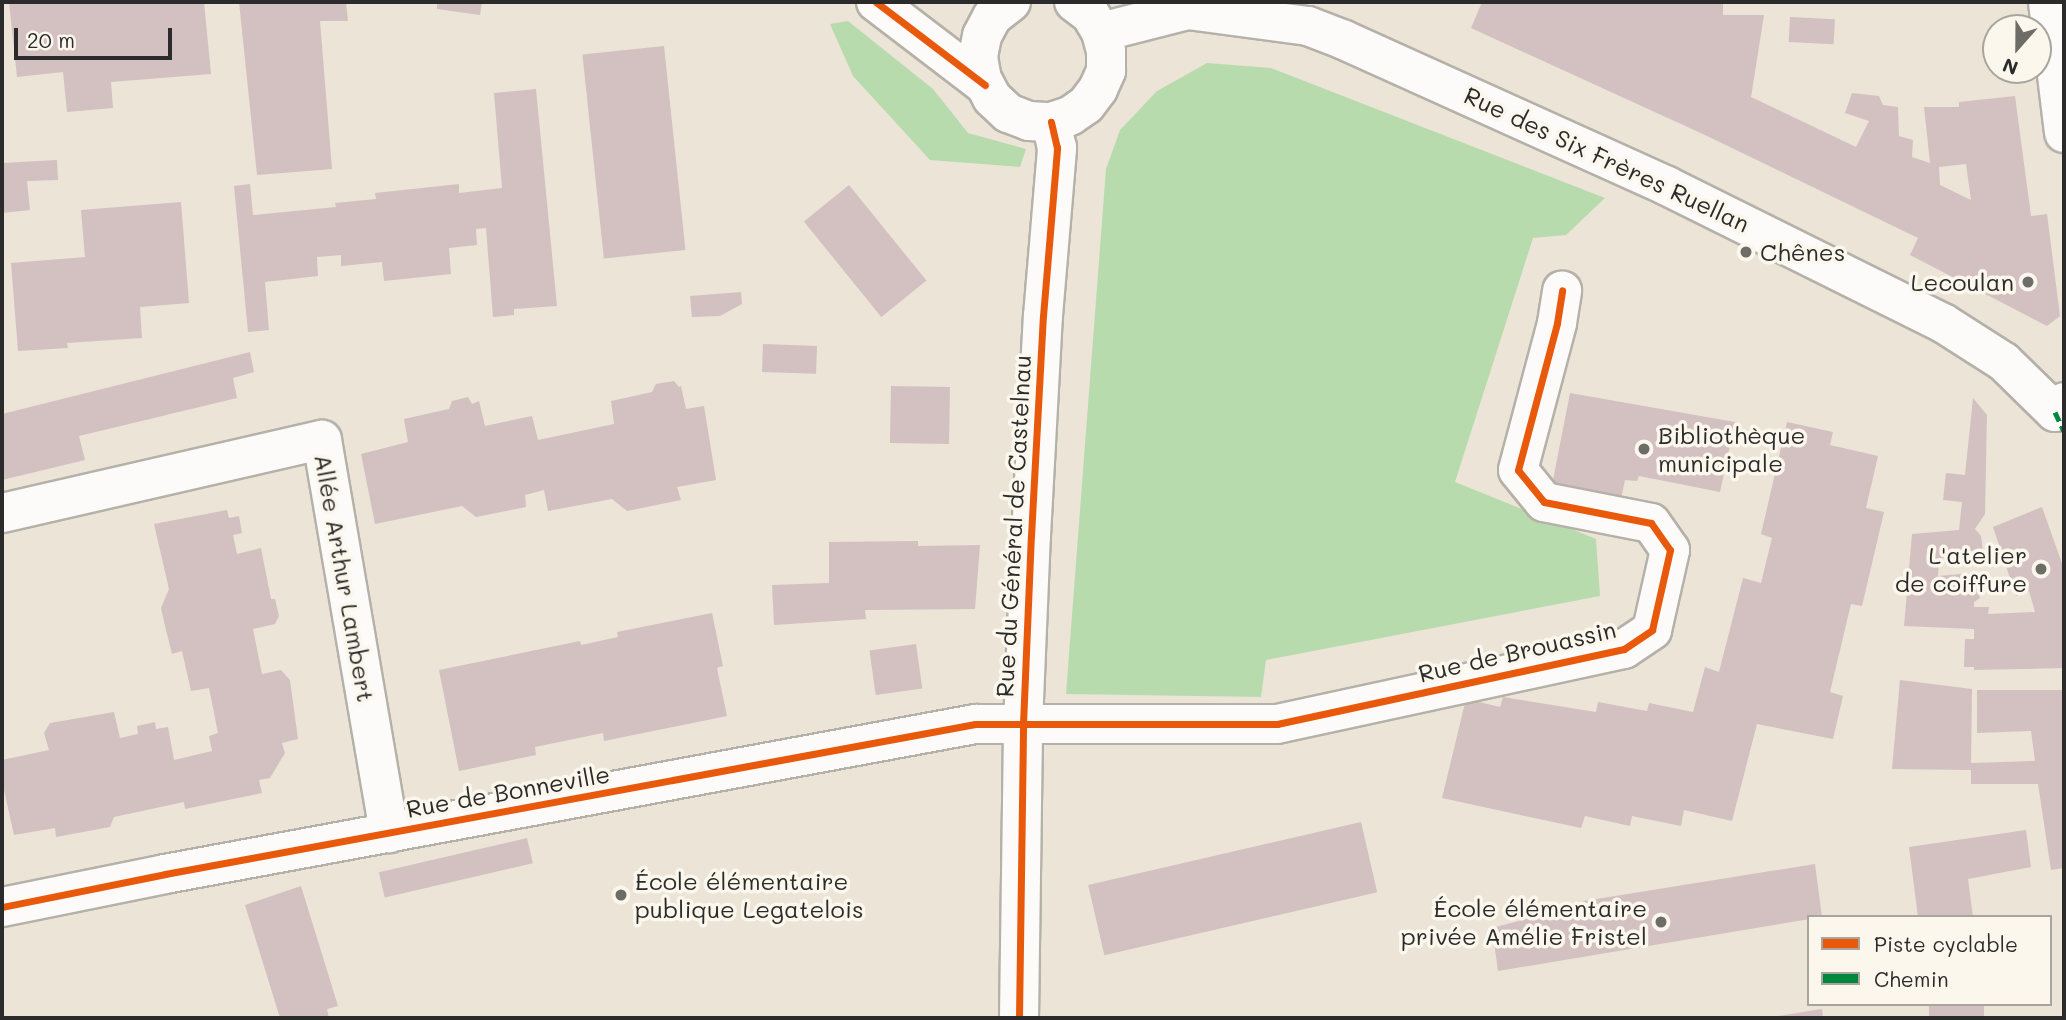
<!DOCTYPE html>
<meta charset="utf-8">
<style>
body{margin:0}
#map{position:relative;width:2066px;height:1020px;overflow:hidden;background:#ebe4d7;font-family:Mali,sans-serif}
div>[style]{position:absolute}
.green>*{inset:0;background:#b8dbae}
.building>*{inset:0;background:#d3c0c0;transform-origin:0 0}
.roads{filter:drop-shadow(2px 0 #b5b1a9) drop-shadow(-2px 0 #b5b1a9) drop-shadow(0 2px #b5b1a9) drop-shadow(0 -2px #b5b1a9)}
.street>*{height:38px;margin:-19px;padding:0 19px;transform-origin:19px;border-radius:19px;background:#fcfbf9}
.secondary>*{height:38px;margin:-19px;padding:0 19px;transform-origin:19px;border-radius:19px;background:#fcfbf9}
.quiet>*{height:5px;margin-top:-2.5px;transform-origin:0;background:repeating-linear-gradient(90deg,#00873e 0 10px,transparent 0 15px)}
.cycleway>*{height:7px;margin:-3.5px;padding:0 3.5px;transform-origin:3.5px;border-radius:3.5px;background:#e8590c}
.dots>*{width:19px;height:19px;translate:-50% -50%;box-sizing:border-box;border:4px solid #fbf7ec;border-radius:50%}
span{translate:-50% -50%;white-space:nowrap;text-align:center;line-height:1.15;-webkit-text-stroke:7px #fbf7ec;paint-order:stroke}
.street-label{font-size:24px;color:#2b2b2b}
.poi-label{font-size:24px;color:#2b2b2b}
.left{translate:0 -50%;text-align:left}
.right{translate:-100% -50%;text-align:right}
.frame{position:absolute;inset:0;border:4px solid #2b2b2b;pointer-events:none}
.legend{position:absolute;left:1807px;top:915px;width:245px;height:91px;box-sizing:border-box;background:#fbf7ec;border:2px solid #a8a59f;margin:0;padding:9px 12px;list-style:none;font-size:21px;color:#2b2b2b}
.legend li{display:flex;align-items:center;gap:14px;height:35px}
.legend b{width:35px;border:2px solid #a8a59f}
.north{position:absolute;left:1982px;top:14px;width:70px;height:70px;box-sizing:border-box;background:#fbf7ec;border:2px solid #a8a59f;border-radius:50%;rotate:201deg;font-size:19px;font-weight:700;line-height:28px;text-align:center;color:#2b2b2b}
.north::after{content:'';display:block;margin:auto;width:24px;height:32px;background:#6e6c67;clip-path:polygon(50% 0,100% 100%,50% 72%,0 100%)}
.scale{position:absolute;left:14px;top:28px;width:158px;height:32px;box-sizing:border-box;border:4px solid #2b2b2b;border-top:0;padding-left:9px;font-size:21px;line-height:24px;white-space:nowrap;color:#2b2b2b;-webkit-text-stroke:5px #fbf7ec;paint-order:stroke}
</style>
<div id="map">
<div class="green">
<i style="clip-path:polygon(848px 21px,933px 89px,968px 133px,1026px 149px,1020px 167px,930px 160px,853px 76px,830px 24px)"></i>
<i style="clip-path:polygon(1207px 63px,1271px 68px,1605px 198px,1566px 235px,1533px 238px,1455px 482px,1596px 539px,1600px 596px,1266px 660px,1261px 697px,1066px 694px,1106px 169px,1120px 130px,1157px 91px)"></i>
</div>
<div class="building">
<i style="clip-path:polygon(9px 2px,204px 2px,211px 74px,111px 82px,113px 108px,67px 112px,63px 72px,17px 77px)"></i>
<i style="clip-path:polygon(239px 2px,346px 2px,348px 21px,320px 21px,332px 169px,257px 175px)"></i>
<i style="clip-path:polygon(437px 2px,482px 2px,480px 15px,437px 9px)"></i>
<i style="clip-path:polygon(evenodd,1482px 2px,1723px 2px,1723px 15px,1764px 15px,1751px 97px,1856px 147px,1869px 121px,1845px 113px,1852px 93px,1879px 96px,1883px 105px,1898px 107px,1899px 136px,1913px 140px,1912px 157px,1930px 163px,1924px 107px,1959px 107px,1959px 102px,2015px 96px,2031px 216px,2047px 214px,2060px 316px,2047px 326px,1910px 255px,1918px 238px,1705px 135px,1471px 28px,1482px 2px,1966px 164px,1971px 200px,1940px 185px,1939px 167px,1966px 164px)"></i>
<i style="left:1790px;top:17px;width:45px;height:25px;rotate:3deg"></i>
<i style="left:664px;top:46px;width:205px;height:82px;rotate:84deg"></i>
<i style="clip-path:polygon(536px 89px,557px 306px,514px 309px,514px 315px,493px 317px,486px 228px,476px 229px,477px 245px,449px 248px,451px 274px,384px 281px,382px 262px,341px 266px,341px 255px,317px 257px,318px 276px,265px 282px,269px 330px,248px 332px,234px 186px,250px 184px,253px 215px,336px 207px,335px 203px,376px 199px,375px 193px,459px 184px,459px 193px,502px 188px,494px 93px)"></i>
<i style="clip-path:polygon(57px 160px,58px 180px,27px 181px,30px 210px,2px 213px,2px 163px)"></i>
<i style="left:849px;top:185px;width:123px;height:58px;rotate:51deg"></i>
<i style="clip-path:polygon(181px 202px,189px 303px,140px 307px,142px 338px,67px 343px,68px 348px,18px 351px,11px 263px,85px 257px,81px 210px)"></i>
<i style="clip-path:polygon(741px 292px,742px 304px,720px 316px,692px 317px,690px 296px)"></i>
<i style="left:763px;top:344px;width:54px;height:28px;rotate:2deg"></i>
<i style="clip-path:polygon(250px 352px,254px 372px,233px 378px,237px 398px,79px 436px,85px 460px,2px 480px,2px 414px)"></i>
<i style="clip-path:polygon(674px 381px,679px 387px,681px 386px,686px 409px,704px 406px,716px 480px,677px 487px,681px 500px,627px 511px,612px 499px,548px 511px,544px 490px,525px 495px,526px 507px,476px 517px,462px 506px,375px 524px,361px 454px,408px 442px,404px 419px,449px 409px,452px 401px,468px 397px,472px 404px,479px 401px,485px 426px,532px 416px,538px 440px,614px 424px,611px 401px,652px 392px,656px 384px)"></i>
<i style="left:891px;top:386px;width:59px;height:57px;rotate:1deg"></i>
<i style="clip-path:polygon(1570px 393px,1735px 422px,1720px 492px,1639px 476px,1637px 481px,1625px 480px,1621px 499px,1552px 485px)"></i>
<i style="clip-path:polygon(1973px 398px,1987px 415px,1985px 514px,1975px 529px,1981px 536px,1983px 553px,1939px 558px,1938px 576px,1972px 573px,1980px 598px,1974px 602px,1974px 607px,1989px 607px,1988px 614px,2035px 612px,2029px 591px,2016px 596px,1993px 527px,2042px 507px,2064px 569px,2064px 668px,1974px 670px,1974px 667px,1964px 667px,1965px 639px,1974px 639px,1974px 629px,1904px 626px,1912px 534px,1959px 530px,1962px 502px,1943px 500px,1946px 473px,1965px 475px)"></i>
<i style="clip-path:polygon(1787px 422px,1833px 432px,1830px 445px,1878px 456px,1866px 508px,1884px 512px,1862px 606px,1851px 604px,1830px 692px,1843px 696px,1833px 739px,1757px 724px,1732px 821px,1684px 810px,1681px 826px,1632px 816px,1630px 826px,1585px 816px,1581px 828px,1442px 798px,1466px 699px,1500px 707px,1503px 697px,1596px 712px,1598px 702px,1647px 711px,1649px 703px,1693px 712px,1705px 667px,1719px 672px,1743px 578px,1761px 583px,1772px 538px,1761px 534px)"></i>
<i style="clip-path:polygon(227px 510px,229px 518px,239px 516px,242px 533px,233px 535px,237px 554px,261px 548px,271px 599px,275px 599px,279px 616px,275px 624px,253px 629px,262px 674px,281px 670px,290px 680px,298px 739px,282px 743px,285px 753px,270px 778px,259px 780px,262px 793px,185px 809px,184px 802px,114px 817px,110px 827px,56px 837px,55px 828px,14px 835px,2px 781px,2px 760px,49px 750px,44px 733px,50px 723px,114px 712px,120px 738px,138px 734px,137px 726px,155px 722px,156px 729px,168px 727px,174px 760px,212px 751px,209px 736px,218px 733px,209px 688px,191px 691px,182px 651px,172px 654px,166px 630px,161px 608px,169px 589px,154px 524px)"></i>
<i style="clip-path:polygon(918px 541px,918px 546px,980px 545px,975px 609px,865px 610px,866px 619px,774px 625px,772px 585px,829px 583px,829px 542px)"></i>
<i style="clip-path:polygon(712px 613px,723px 666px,717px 668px,727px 716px,604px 741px,603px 733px,535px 747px,536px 755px,459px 771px,439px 670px,580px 641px,581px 645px,618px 637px,617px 632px)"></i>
<i style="left:916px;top:644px;width:45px;height:47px;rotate:82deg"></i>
<i style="clip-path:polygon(1900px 680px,1972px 689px,1971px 763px,2035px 761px,2031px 731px,1977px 733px,1977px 690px,2064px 690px,2064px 868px,2051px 870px,2038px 784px,1971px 784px,1971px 770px,1892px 769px)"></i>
<i style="left:1361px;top:822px;width:72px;height:280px;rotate:77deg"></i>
<i style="clip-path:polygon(2026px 830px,2031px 867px,1968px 879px,1973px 917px,1918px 917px,1909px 847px)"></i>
<i style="left:527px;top:838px;width:26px;height:152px;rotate:77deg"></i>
<i style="clip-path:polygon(1815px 864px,1822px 917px,1498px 971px,1492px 928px,1560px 910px,1559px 905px)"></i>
<i style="clip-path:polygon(301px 886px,338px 1006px,327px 1009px,329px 1018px,280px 1018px,245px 905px)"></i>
<i style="left:1929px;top:1004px;width:55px;height:14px"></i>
<i style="clip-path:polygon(1822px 1009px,1823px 1018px,1772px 1018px,1772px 1017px)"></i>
</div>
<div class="roads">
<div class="street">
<i style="left:2px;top:513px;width:328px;rotate:-12.9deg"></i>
<i style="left:322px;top:440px;width:399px;rotate:80.3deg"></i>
<i style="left:2px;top:907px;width:166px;rotate:-11.4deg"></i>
<i style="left:165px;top:874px;width:824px;rotate:-10.49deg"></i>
<i style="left:975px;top:724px;width:302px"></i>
<i style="left:1277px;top:724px;width:355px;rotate:-12.2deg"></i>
<i style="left:1624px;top:649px;width:34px;rotate:-34deg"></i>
<i style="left:1652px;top:630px;width:82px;rotate:-77.3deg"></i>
<i style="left:1670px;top:550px;width:33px;rotate:-125deg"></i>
<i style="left:1651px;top:523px;width:109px;rotate:-168.9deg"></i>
<i style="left:1544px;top:502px;width:41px;rotate:-129.1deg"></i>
<i style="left:1518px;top:470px;width:152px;rotate:-75.1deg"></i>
<i style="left:1557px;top:323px;width:33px;rotate:-81deg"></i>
</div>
<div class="secondary">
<i style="left:876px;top:2px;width:137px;rotate:37.3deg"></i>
<i style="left:1011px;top:2px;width:24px;rotate:142deg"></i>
<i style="left:992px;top:17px;width:21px;rotate:118deg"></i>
<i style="left:982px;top:36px;width:21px;rotate:101deg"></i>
<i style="left:978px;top:57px;width:22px;rotate:80deg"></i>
<i style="left:982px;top:79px;width:21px;rotate:62deg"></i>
<i style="left:992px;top:98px;width:22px;rotate:43deg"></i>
<i style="left:1008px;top:113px;width:22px;rotate:21deg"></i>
<i style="left:1029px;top:121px;width:22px;rotate:3deg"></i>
<i style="left:1051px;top:122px;width:20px;rotate:-18deg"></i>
<i style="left:1070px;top:116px;width:19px;rotate:-35deg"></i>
<i style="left:1086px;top:105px;width:20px;rotate:-53deg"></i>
<i style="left:1098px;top:89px;width:20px;rotate:-66deg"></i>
<i style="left:1106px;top:71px;width:20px;rotate:-90deg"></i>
<i style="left:1106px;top:51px;width:20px;rotate:-105deg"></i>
<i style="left:1101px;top:32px;width:21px;rotate:-121deg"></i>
<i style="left:1090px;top:14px;width:20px;rotate:-143deg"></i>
<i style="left:2048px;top:2px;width:132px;rotate:83deg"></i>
<i style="left:1101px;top:32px;width:90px;rotate:-14.2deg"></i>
<i style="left:1188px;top:10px;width:121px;rotate:7.6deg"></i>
<i style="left:1308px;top:26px;width:39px;rotate:21deg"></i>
<i style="left:1344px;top:40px;width:354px;rotate:24.3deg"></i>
<i style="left:1667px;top:186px;width:308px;rotate:26.4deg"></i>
<i style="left:1943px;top:323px;width:72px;rotate:32.6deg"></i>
<i style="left:2004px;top:362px;width:71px;rotate:44.4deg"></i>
<i style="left:2055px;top:412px;width:13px;rotate:-48deg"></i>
<i style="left:1019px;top:1018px;width:294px;rotate:-89.2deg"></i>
<i style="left:1023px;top:724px;width:188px;rotate:-87.6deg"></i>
<i style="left:1031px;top:536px;width:220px;rotate:-86.9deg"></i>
<i style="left:1043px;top:316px;width:169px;rotate:-85.2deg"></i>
<i style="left:1057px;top:148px;width:27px;rotate:-103deg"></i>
</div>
</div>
<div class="quiet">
<i style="left:2055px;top:412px;width:21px;rotate:65deg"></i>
</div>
<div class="cycleway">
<i style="left:876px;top:2px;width:137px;rotate:37.3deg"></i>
<i style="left:2px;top:907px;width:166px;rotate:-11.4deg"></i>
<i style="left:165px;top:874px;width:824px;rotate:-10.49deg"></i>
<i style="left:975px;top:724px;width:302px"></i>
<i style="left:1277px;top:724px;width:355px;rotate:-12.2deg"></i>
<i style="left:1624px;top:649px;width:34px;rotate:-34deg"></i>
<i style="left:1652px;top:630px;width:82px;rotate:-77.3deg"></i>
<i style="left:1670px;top:550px;width:33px;rotate:-125deg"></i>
<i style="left:1651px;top:523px;width:109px;rotate:-168.9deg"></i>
<i style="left:1544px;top:502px;width:41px;rotate:-129.1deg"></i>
<i style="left:1518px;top:470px;width:152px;rotate:-75.1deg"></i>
<i style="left:1557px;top:323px;width:33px;rotate:-81deg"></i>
<i style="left:1019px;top:1018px;width:294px;rotate:-89.2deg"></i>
<i style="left:1023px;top:724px;width:188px;rotate:-87.6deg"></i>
<i style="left:1031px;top:536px;width:220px;rotate:-86.9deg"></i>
<i style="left:1043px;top:316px;width:169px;rotate:-85.2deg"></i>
<i style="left:1057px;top:148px;width:27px;rotate:-103deg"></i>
</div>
<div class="dots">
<i style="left:1746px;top:252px;background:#6e6c67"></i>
<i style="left:2028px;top:282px;background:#6e6c67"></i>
<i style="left:1644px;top:449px;background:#6e6c67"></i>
<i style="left:2041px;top:569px;background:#6e6c67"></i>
<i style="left:621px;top:895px;background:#6e6c67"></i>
<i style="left:1661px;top:922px;background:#6e6c67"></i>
</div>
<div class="street-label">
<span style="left:1607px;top:159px;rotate:25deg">Rue des Six Frères Ruellan</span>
<span style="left:1013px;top:526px;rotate:-87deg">Rue du Général de Castelnau</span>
<span style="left:345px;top:578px;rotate:80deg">Allée Arthur Lambert</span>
<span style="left:1517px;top:651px;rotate:-13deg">Rue de Brouassin</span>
<span style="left:508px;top:791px;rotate:-10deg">Rue de Bonneville</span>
</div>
<div class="poi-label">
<span class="left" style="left:1760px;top:252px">Chênes</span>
<span class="right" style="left:2014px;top:282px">Lecoulan</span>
<span class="left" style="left:1658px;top:449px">Bibliothèque<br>municipale</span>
<span class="right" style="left:2027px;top:569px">L'atelier<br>de coiffure</span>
<span class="left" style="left:635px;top:895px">École élémentaire<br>publique Legatelois</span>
<span class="right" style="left:1647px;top:922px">École élémentaire<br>privée Amélie Fristel</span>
</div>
<div class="frame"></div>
<ul class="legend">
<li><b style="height:9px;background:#e8590c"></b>Piste cyclable</li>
<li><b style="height:9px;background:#00873e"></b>Chemin</li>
</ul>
<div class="north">N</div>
<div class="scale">20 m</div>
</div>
